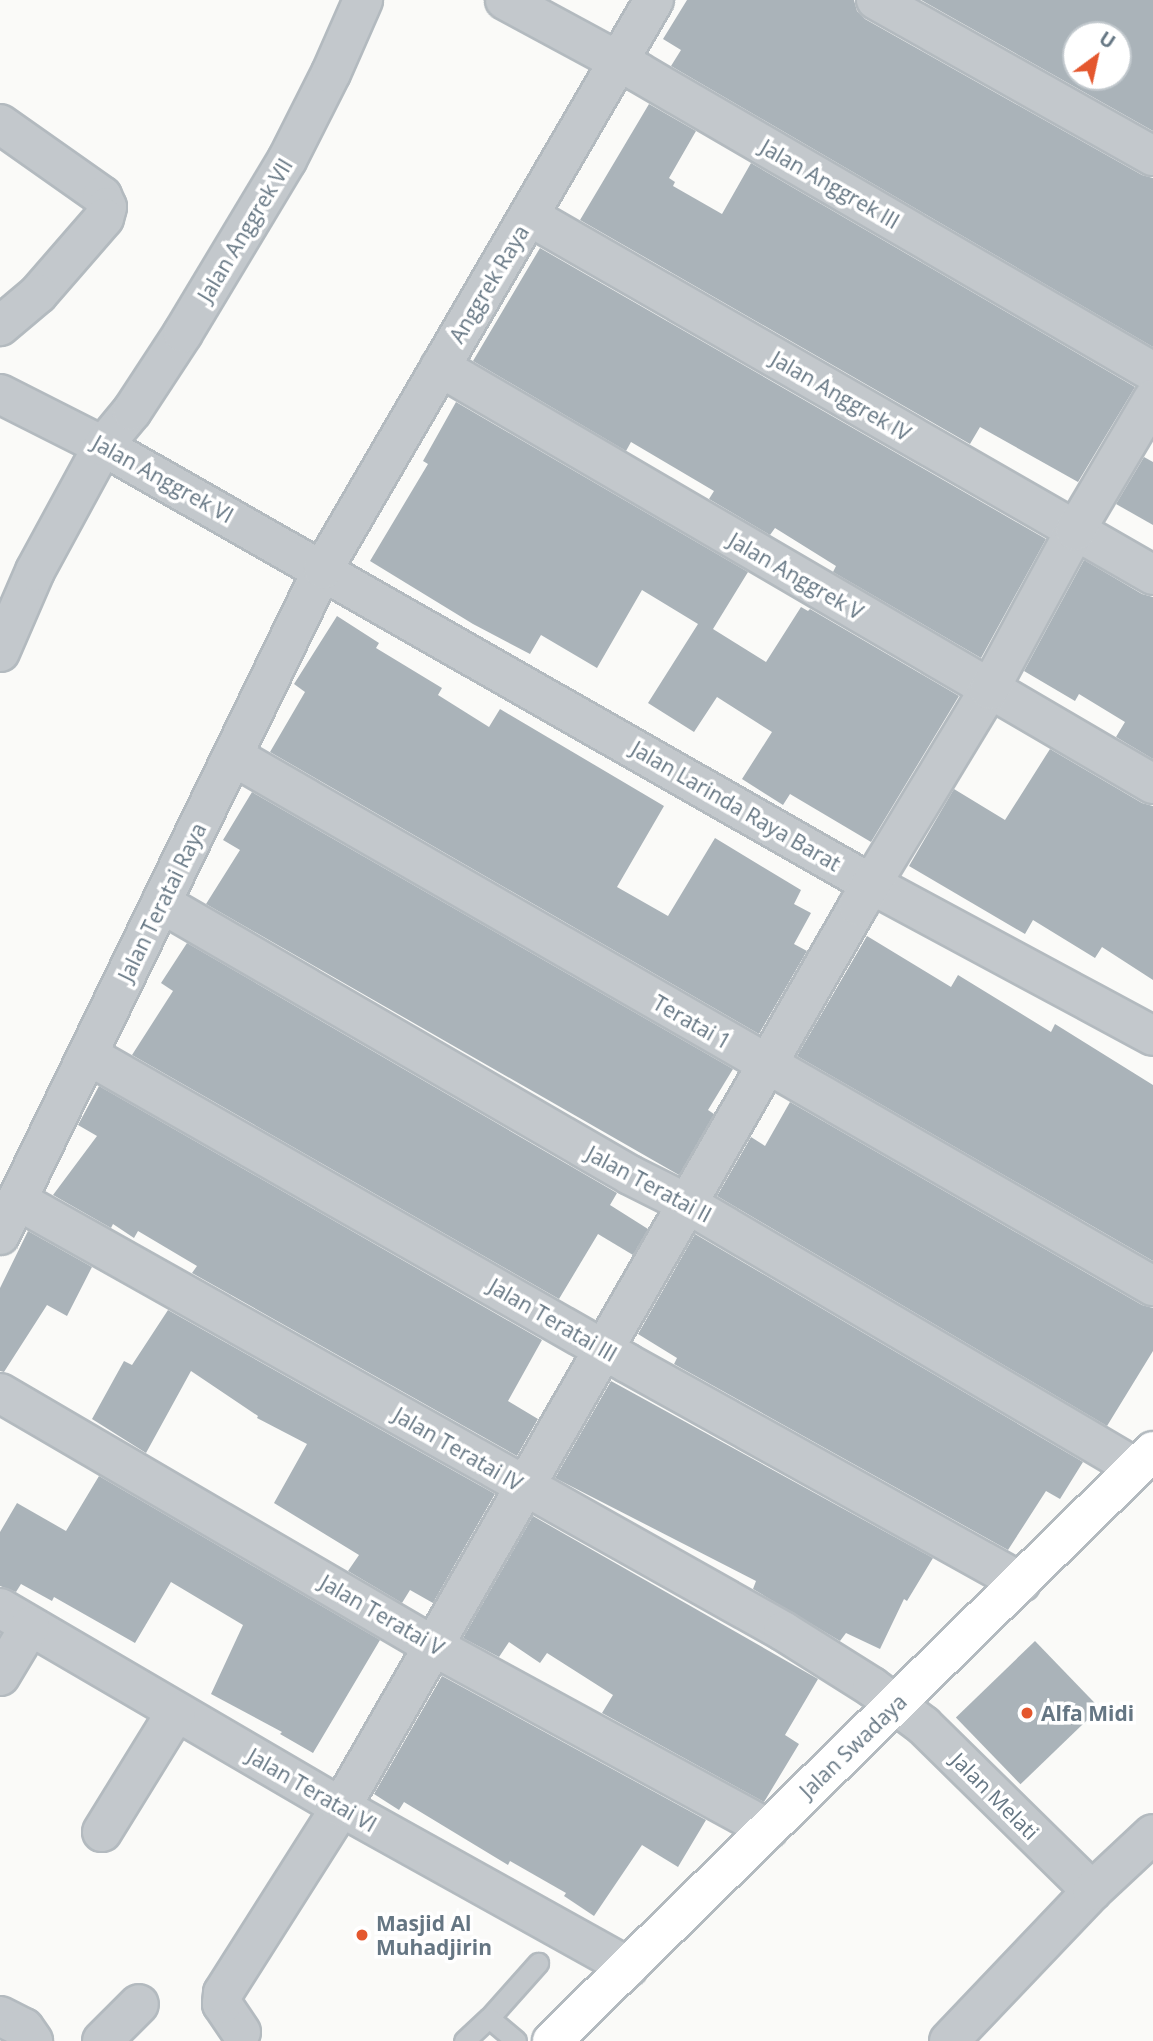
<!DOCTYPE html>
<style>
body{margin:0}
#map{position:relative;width:1153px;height:2041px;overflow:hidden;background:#fafaf8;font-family:"Open Sans",sans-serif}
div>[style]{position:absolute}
.building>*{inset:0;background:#aab3b9;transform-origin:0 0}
.roads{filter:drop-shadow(2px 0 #b3babf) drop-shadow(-2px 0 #b3babf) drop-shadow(0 2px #b3babf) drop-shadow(0 -2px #b3babf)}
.lane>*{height:19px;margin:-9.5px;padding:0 9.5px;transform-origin:9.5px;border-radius:9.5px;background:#c3c8cc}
.street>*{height:38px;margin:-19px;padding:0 19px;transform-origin:19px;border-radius:19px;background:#c3c8cc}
.secondary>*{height:38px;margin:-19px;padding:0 19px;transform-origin:19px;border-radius:19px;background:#fff}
.dots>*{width:19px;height:19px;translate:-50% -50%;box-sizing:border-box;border:4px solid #fff;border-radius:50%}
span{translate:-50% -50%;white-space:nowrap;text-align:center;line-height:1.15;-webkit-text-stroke:7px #fff;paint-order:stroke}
.street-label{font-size:21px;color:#657683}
.poi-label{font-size:21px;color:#657683;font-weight:700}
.left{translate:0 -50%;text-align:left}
.north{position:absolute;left:1062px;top:21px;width:70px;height:70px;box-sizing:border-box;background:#fff;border:2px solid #c1c8cd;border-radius:50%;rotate:33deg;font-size:19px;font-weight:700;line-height:28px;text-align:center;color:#657683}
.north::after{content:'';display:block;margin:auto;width:24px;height:32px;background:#e4572e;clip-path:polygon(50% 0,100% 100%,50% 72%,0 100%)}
</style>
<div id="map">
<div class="building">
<i style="clip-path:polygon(687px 0,854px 0,857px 11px,865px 19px,1142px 175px,1153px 178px,1153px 347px,671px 66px,681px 50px,663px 39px)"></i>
<i style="clip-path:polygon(evenodd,921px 0,1153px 0,1153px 131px,921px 0,1076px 35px,1118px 35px,1118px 77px,1076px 77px,1076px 35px)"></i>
<i style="clip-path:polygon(649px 104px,696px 131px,669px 178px,675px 182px,673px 186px,722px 214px,751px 163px,1135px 387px,1078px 482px,980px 427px,970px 444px,580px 220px)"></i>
<i style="clip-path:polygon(540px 248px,1046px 539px,981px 658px,833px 572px,836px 566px,775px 528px,770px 535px,709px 499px,714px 491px,631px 442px,626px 451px,473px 361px)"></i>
<i style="clip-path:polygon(456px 402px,748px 572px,713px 629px,766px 662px,801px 607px,808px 611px,810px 609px,959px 696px,871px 842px,790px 794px,783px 805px,742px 779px,772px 732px,717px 697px,694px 732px,648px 703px,698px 624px,642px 590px,597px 668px,541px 635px,530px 654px,473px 624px,370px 561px,428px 464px,423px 461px)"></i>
<i style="clip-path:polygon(1144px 457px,1153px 462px,1153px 525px,1116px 504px)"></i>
<i style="clip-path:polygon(1084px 560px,1142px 594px,1153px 597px,1153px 759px,1116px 737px,1125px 722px,1079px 694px,1075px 701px,1024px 671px)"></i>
<i style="clip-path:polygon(337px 616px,379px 643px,376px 648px,442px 688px,438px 695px,489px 727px,500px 709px,664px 806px,617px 887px,668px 916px,715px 838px,801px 890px,794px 904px,811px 913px,794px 944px,807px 951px,759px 1034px,270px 752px,305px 692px,294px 684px)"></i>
<i style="clip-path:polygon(1050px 749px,1142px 803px,1153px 806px,1153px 980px,1102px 947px,1095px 958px,1033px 920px,1025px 934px,909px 866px,954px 789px,1005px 820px)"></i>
<i style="clip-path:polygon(252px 792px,733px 1069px,708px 1110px,714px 1114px,679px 1175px,206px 904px,240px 850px,223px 840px)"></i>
<i style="clip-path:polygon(867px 936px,951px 987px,958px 975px,1051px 1032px,1055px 1024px,1153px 1085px,1153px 1261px,797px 1056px)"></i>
<i style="clip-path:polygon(187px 943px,617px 1193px,610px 1205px,648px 1229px,633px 1255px,598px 1234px,559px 1299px,132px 1055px,173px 991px,161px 983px)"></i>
<i style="clip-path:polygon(99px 1086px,542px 1340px,508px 1401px,538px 1419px,517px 1456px,192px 1273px,197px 1266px,138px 1231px,134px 1238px,113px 1224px,111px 1228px,53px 1195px,97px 1136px,78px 1125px)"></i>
<i style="clip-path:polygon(790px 1102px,1142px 1305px,1153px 1308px,1153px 1351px,1107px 1426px,717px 1196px,751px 1137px,765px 1146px)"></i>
<i style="clip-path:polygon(28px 1231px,92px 1267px,67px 1316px,47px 1305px,4px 1372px,0 1371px,0 1288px)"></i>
<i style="clip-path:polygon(695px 1234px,1083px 1462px,1060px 1499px,1046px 1491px,1008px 1550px,674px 1364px,677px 1358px,638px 1334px)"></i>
<i style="clip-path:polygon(168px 1310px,495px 1494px,433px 1603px,410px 1590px,402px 1603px,348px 1571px,359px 1555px,274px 1503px,307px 1444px,257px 1418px,258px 1416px,191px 1371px,146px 1453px,92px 1419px,124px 1361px,132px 1365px)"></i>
<i style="clip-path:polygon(611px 1381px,933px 1558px,907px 1601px,904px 1599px,880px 1649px,846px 1633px,840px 1641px,753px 1589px,756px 1581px,555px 1478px)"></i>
<i style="clip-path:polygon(99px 1476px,380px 1640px,313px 1753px,280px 1734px,282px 1732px,211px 1694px,243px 1625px,171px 1582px,135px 1643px,54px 1597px,52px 1601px,21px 1584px,16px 1592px,0 1586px,0 1532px,17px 1503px,66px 1531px)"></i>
<i style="clip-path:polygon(533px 1516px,818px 1679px,785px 1735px,799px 1744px,764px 1802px,602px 1713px,613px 1695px,547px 1653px,540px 1663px,509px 1642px,499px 1657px,463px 1638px)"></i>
<i style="left:1035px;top:1641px;width:93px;height:110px;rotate:46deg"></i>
<i style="clip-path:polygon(442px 1676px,706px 1820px,678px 1867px,642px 1845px,594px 1916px,564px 1896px,566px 1893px,510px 1861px,508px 1865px,404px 1802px,399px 1810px,374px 1794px)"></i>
</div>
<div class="roads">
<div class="lane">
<i style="left:489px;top:2018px;width:74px;rotate:-48.3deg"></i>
<i style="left:464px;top:2041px;width:34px;rotate:-43deg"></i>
<i style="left:489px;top:2018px;width:35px;rotate:40deg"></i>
</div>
<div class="street">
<i style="left:505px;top:0;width:151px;rotate:28.4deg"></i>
<i style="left:638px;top:72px;width:596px;rotate:30.22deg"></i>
<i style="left:876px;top:0;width:318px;rotate:29.4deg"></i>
<i style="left:0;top:124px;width:125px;rotate:35.2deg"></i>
<i style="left:102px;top:196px;width:12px;rotate:66deg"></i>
<i style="left:107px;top:207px;width:11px;rotate:105deg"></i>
<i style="left:104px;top:218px;width:101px;rotate:131deg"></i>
<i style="left:38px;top:294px;width:50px;rotate:139.9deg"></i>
<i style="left:529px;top:216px;width:720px;rotate:29.91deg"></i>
<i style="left:440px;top:367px;width:826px;rotate:30.32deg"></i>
<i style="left:0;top:394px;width:115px;rotate:26.8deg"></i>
<i style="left:103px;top:446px;width:884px;rotate:29.7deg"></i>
<i style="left:871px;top:884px;width:320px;rotate:28.3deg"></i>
<i style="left:0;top:652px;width:88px;rotate:-66.6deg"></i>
<i style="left:35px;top:571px;width:142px;rotate:-61.5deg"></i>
<i style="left:103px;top:446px;width:45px;rotate:-50.4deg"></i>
<i style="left:132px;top:411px;width:93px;rotate:-56.8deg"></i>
<i style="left:183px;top:333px;width:202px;rotate:-59deg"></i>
<i style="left:287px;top:160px;width:97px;rotate:-63.2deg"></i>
<i style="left:331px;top:73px;width:80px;rotate:-66.3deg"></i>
<i style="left:233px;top:756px;width:1062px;rotate:29.95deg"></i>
<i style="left:161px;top:903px;width:542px;rotate:30.11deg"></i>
<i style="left:630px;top:1175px;width:63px;rotate:26.6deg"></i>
<i style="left:686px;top:1203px;width:522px;rotate:30.49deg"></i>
<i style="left:88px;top:1055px;width:621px;rotate:29.74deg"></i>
<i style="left:627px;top:1363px;width:451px;rotate:29.1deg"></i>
<i style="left:17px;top:1200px;width:879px;rotate:29.36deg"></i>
<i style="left:783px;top:1631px;width:105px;rotate:32.2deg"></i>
<i style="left:872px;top:1687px;width:64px;rotate:36.7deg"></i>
<i style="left:923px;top:1725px;width:237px;rotate:44.5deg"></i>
<i style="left:0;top:1235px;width:740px;rotate:-64.13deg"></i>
<i style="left:323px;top:569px;width:658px;rotate:-59.81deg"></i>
<i style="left:0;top:1393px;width:501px;rotate:30.3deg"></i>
<i style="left:433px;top:1646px;width:382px;rotate:28.6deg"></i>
<i style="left:0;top:1608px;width:395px;rotate:30.3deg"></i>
<i style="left:341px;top:1807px;width:329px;rotate:29.1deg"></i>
<i style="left:0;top:1676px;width:58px;rotate:-59deg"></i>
<i style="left:102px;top:1832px;width:141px;rotate:-58.3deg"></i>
<i style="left:0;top:2016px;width:27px;rotate:27deg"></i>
<i style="left:24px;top:2028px;width:16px;rotate:55deg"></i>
<i style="left:241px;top:2032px;width:34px;rotate:-124deg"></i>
<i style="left:222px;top:2004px;width:11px;rotate:-85deg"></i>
<i style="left:223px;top:1993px;width:220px;rotate:-57.6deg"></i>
<i style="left:341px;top:1807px;width:1039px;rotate:-60.15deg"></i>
<i style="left:858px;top:906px;width:253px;rotate:-58.8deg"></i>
<i style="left:989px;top:690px;width:181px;rotate:-61.6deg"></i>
<i style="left:1075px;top:531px;width:153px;rotate:-59.4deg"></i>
<i style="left:102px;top:2041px;width:52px;rotate:-45deg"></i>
<i style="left:949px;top:2041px;width:207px;rotate:-46.4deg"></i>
<i style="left:1092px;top:1891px;width:83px;rotate:-43.1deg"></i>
</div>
<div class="secondary">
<i style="left:552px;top:2041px;width:842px;rotate:-44.47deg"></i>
</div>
</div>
<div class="dots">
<i style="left:1027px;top:1713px;background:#e4572e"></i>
<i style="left:362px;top:1935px;background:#e4572e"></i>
</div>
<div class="street-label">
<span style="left:830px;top:184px;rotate:30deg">Jalan Anggrek III</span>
<span style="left:245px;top:230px;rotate:-59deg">Jalan Anggrek VII</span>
<span style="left:489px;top:284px;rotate:-59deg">Anggrek Raya</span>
<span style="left:841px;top:396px;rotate:30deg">Jalan Anggrek IV</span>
<span style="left:163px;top:479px;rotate:29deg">Jalan Anggrek VI</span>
<span style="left:796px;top:576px;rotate:30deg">Jalan Anggrek V</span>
<span style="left:736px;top:806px;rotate:30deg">Jalan Larinda Raya Barat</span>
<span style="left:162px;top:902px;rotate:-64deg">Jalan Teratai Raya</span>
<span style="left:692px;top:1022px;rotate:30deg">Teratai 1</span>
<span style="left:649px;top:1184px;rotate:28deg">Jalan Teratai II</span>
<span style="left:553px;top:1320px;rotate:30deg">Jalan Teratai III</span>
<span style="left:458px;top:1449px;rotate:30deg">Jalan Teratai IV</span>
<span style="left:382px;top:1615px;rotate:30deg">Jalan Teratai V</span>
<span style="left:853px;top:1746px;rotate:-44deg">Jalan Swadaya</span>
<span style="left:312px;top:1790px;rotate:30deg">Jalan Teratai VI</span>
<span style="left:995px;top:1796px;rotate:45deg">Jalan Melati</span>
</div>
<div class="poi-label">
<span class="left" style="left:1041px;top:1713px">Alfa Midi</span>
<span class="left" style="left:376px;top:1935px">Masjid Al<br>Muhadjirin</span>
</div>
<div class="north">U</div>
</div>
